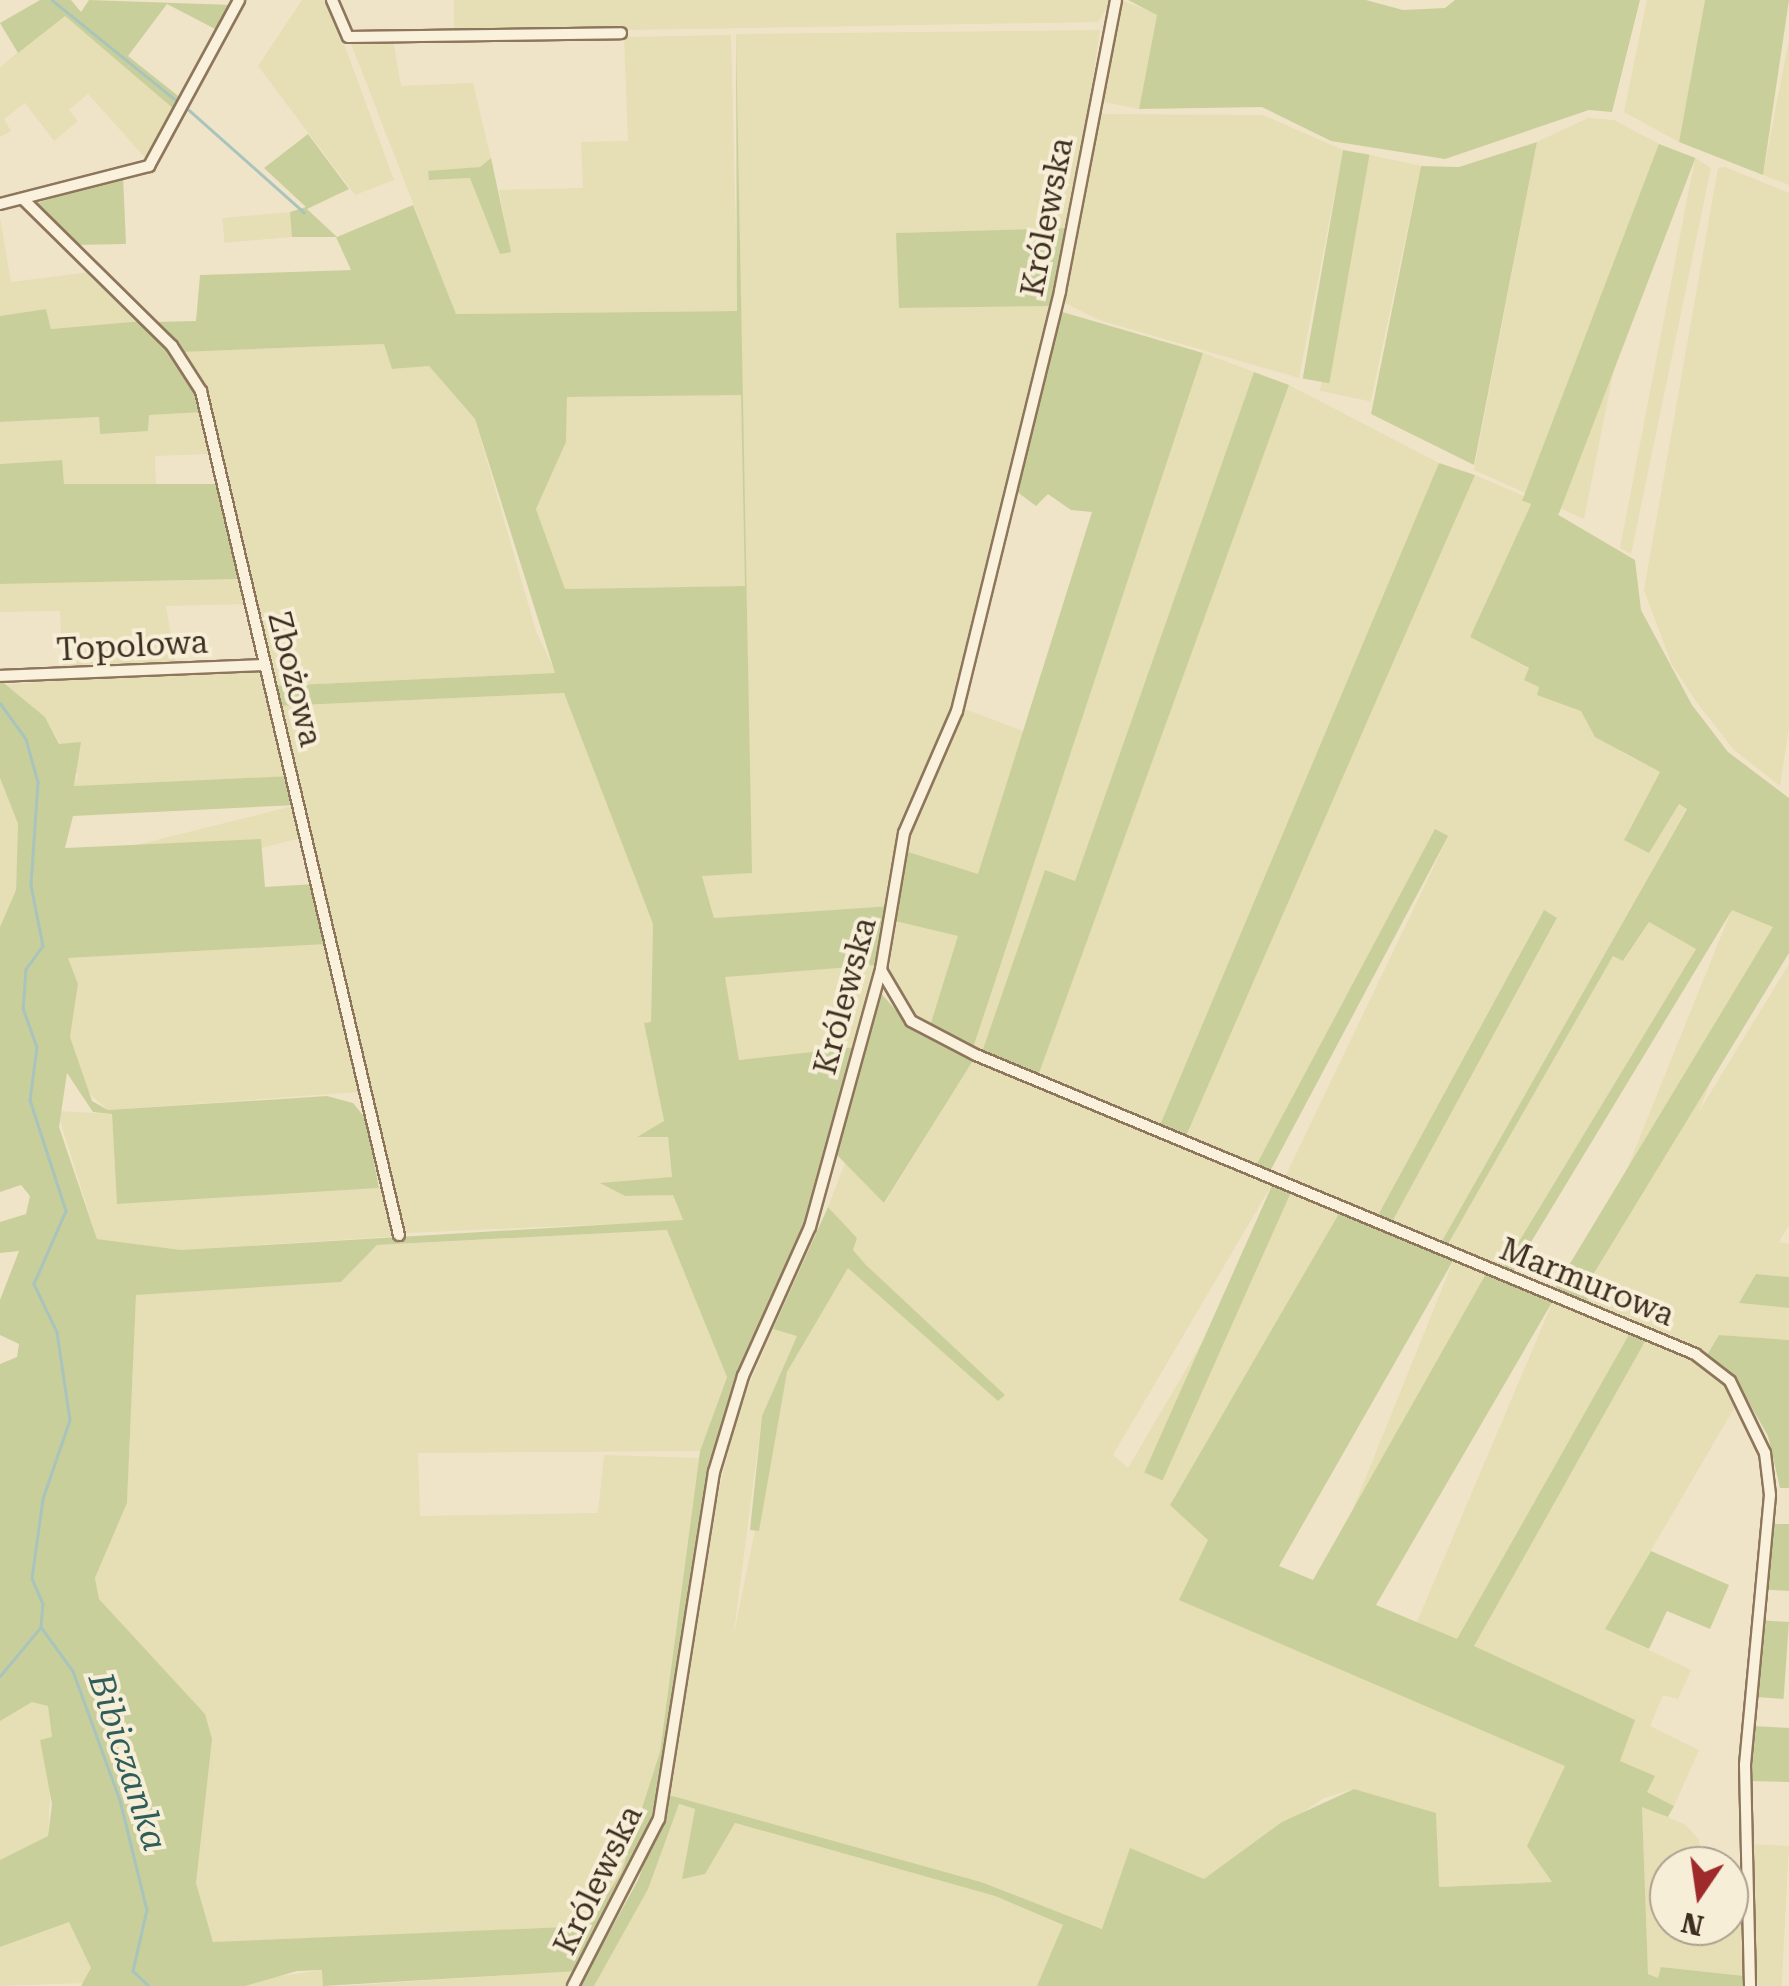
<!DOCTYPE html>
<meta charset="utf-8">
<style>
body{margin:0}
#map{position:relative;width:1789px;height:1986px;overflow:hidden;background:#f0e4c8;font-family:"Roboto Serif",serif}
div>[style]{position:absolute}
.farmland>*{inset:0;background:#e6deb5;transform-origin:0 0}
.green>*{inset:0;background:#c9cf9b;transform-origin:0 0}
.stream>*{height:2.5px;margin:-1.25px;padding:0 1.25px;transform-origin:1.25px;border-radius:1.25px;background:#a9c4bc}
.roads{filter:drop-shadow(2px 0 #8d765c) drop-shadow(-2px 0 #8d765c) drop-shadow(0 2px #8d765c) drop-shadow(0 -2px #8d765c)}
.minor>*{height:10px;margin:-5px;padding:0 5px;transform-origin:5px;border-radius:5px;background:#faf1dc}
span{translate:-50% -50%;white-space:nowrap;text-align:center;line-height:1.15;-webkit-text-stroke:8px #f7eed8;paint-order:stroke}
.street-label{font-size:32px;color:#3d2e20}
.water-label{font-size:35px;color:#2f5d5a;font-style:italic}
.north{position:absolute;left:1649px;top:1846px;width:100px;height:100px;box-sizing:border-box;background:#f7eed8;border:2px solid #ada18e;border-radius:50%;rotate:193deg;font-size:28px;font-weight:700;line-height:40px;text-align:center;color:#3d2e20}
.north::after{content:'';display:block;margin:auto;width:35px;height:45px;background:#9e2a2b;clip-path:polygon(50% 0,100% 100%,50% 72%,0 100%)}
</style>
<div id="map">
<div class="farmland">
<i style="clip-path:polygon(302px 0,328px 0,394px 180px,355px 195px,258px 66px)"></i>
<i style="clip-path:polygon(454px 0,1112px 0,1098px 22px,454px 33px)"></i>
<i style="clip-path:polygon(1121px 0,1157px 14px,1139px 109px,1098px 101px)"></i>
<i style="clip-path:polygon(1647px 0,1705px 0,1679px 142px,1624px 112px)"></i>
<i style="clip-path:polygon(64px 15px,175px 110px,149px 162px,88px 94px,69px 110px,78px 121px,54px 141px,25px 103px,4px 119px,11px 131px,0 137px,0 67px)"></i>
<i style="clip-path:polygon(1100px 30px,1071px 228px,897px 233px,899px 308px,1051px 306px,960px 688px,920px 786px,891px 906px,714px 918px,702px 875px,751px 873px,736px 34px)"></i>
<i style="clip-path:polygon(731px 35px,738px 311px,456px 314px,350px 41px,393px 40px,401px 86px,473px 83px,491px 158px,480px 167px,428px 172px,430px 180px,470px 178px,510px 251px,499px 190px,583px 188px,581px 142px,628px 141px,624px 37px)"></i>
<i style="clip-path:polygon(1789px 39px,1789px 185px,1763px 175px)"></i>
<i style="clip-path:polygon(1099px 114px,1263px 115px,1343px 150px,1299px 378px,1099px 320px,1063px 302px)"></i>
<i style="clip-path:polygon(1588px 118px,1614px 120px,1659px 144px,1584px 519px,1474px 470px,1537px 142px)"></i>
<i style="left:1370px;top:155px;width:52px;height:241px;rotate:12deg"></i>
<i style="clip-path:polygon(1695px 158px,1711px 168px,1631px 554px,1620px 548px)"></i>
<i style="clip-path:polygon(1725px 167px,1789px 193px,1789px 728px,1780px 786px,1734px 750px,1698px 704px,1672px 665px,1644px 590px,1718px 168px)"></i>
<i style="left:290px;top:212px;width:25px;height:68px;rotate:85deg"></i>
<i style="clip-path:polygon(0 218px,11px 282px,90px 272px,143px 321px,51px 329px,46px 309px,0 316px)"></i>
<i style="clip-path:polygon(385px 344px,392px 369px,429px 366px,475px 419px,536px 631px,556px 673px,274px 686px,213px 425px,180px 352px)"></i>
<i style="clip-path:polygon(1203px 353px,1254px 372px,1075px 881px,1045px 871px,982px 1052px,973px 1048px)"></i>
<i style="clip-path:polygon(1289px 385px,1439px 463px,1160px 1125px,1038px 1076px)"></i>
<i style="clip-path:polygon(741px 395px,746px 586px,565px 589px,536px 509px,566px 442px,567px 397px)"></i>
<i style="clip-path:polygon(204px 412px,212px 454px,155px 456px,156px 484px,63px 484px,61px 460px,0 464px,0 422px,99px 417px,100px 434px,148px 415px)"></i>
<i style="clip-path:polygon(1475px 475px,1533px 500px,1470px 637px,1529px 669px,1540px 688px,1581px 711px,1621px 752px,1660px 772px,1624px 839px,1679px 804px,1687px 808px,1442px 1241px,1392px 1222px,1557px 919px,1543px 911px,1377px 1217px,1285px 1177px,1448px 837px,1435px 830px,1270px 1172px,1186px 1136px)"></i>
<i style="clip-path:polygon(240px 579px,247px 604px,166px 606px,176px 665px,63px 669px,60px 611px,0 612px,0 584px)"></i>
<i style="clip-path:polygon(263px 665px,290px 776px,73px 786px,78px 776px,45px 717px,2px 685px)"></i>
<i style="clip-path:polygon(564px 693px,653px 924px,651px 1023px,644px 1024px,664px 1122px,638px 1136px,668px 1137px,672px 1178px,602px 1184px,625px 1196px,673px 1195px,683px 1221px,406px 1233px,380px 1159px,279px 706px)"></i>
<i style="clip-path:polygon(962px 708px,1023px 731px,978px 875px,905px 851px)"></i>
<i style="clip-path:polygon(0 778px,18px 824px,16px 890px,0 927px)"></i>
<i style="left:297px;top:805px;width:33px;height:225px;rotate:76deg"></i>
<i style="left:1732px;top:909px;width:45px;height:424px;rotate:22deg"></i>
<i style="clip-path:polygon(895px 921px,959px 936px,930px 1026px,913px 1016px,889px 975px)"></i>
<i style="clip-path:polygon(1649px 922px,1696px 949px,1503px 1268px,1448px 1244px,1613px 956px,1624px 961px)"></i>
<i style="clip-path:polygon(327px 944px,361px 1092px,108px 1110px,82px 1087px,70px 1037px,78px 984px,68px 958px)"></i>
<i style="clip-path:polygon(1789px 964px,1789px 1225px,1779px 1242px,1789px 1244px,1789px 1277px,1756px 1274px,1740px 1303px,1789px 1308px,1789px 1340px,1719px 1335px,1707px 1355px,1591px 1307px,1596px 1280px)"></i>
<i style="clip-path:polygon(877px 965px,856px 1047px,739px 1060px,724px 976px)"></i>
<i style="clip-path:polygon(974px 1059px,1274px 1181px,1113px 1455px,1128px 1468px,1292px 1189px,1341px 1210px,1170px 1505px,1565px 1766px,1528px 1845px,1553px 1882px,1439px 1887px,1435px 1813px,1354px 1789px,1324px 1798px,1204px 1879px,1103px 1929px,981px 1882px,669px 1795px,707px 1534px,742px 1401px,773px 1329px,798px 1336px,762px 1416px,733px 1639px,787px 1372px,848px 1267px,998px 1400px,866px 1265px,853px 1250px,857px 1238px,828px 1207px,845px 1163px,885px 1203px)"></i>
<i style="clip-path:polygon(57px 1111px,112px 1114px,117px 1204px,384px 1188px,400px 1236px,181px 1250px,97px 1239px)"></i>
<i style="clip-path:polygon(668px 1230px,727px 1376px,700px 1451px,418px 1453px,420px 1516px,598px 1513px,604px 1455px,699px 1458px,660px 1752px,621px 1873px,587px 1926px,213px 1943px,196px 1883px,205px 1714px,99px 1599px,95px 1578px,127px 1503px,136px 1295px,341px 1282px,377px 1245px)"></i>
<i style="left:1454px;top:1259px;width:35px;height:354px;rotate:22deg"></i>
<i style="left:1554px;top:1299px;width:83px;height:354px;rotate:23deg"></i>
<i style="clip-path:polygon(1647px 1338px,1694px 1357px,1727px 1385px,1736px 1405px,1605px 1629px,1691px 1670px,1678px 1699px,1663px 1695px,1650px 1726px,1699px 1750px,1674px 1806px,1647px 1792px,1654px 1776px,1620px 1761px,1567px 1690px,1474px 1647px)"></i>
<i style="clip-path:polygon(32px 1701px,48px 1705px,52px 1738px,40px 1741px,51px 1776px,48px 1836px,0 1860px,0 1721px)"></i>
<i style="clip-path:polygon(678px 1804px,695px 1809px,682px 1878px,705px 1874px,734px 1823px,995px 1896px,1064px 1926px,1037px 1986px,594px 1986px)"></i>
<i style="clip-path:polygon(1642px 1806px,1686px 1825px,1699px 1840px,1703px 1866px,1669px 1866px,1669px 1926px,1729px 1926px,1729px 1877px,1744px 1878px,1744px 1976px,1662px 1967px,1658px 1979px,1648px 1974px)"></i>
<i style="left:1749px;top:1844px;width:40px;height:142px;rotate:3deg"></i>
<i style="clip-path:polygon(69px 1921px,91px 1968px,87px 1983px,0 1986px,0 1947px)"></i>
<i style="clip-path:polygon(323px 1970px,323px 1986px,245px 1986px,244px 1981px)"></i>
<i style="clip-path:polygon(579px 1971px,570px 1986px,340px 1986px)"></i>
</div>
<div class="green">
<i style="clip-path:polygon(40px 0,71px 0,81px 12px,89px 0,233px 5px,219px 31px,167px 4px,128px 56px,182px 99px,175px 110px,65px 16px,18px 53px,0 23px)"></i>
<i style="clip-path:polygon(1128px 0,1366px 0,1403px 10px,1445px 8px,1455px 0,1640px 0,1612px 112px,1589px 110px,1445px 159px,1331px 141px,1262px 107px,1139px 109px,1157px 15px)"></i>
<i style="clip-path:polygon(1705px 0,1789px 0,1763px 175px,1679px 142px)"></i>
<i style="clip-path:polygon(evenodd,736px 34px,752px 873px,702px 876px,714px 918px,891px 906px,877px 965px,725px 977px,739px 1060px,856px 1047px,806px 1226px,716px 1446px,657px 1817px,579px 1971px,323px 1986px,322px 1970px,297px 1971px,245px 1986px,81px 1986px,91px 1968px,69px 1922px,0 1947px,0 1860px,48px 1836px,52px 1804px,40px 1740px,52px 1737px,48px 1706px,32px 1702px,0 1721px,0 1364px,17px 1357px,19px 1344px,0 1335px,0 1300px,19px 1251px,0 1253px,0 1222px,26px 1214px,30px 1196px,21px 1185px,0 1192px,0 927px,16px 890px,18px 824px,0 778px,0 680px,45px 717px,59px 744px,81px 742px,74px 786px,290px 776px,297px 805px,73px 816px,65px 848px,261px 839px,265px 887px,315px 884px,327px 944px,68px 958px,78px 984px,70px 1037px,92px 1101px,108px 1110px,327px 1096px,353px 1103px,366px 1119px,379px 1188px,117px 1204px,112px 1114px,93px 1112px,67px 1073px,59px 1127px,97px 1239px,181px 1250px,683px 1220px,673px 1195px,625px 1196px,600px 1183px,672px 1177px,668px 1137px,637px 1137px,664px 1121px,644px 1023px,651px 1022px,653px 924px,564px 693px,279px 706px,274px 686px,555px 673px,475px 419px,429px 366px,392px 369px,384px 344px,180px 352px,151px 322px,196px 321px,200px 275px,351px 270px,336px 237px,292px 237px,290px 212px,306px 207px,264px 168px,308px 134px,349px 189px,307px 209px,337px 237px,413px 205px,456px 314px,737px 311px,736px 34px,741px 395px,745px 586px,565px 589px,536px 509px,566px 442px,567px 397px,741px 395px,736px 34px,667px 1230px,727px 1377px,700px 1451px,660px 1752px,621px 1873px,587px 1926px,213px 1942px,196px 1883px,212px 1739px,205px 1714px,99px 1599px,95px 1578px,127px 1503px,136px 1295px,341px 1282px,377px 1245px,667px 1230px)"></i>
<i style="clip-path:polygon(1537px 142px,1474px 465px,1371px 414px,1421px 166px,1459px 167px)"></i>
<i style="left:1659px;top:144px;width:39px;height:382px;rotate:21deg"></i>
<i style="left:1343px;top:150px;width:27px;height:232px;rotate:10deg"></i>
<i style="clip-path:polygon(491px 158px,511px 252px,500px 254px,470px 178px,429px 180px,428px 171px,480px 167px)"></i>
<i style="clip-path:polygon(123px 176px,126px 244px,73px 245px,34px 204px)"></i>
<i style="clip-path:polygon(1071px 228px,1051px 306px,899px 308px,896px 233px)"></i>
<i style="clip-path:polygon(46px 309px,51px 329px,143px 321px,175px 355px,204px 412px,149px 415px,148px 431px,100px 434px,99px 417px,0 422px,0 316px)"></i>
<i style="clip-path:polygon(1059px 311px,1203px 353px,973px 1048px,930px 1026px,958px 936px,895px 921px,905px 851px,978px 874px,1092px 512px,1071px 510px,1048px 494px,1036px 506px,1016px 491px)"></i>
<i style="clip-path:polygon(1254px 372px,1289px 385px,1038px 1076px,982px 1052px,1045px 870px,1075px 881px)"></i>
<i style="clip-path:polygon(62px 460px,64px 484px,218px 484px,240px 579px,0 584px,0 464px)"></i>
<i style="clip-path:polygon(1439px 463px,1475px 475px,1186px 1136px,1160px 1125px)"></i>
<i style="clip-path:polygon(1533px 500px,1635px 560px,1641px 610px,1692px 705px,1728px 752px,1789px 798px,1789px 953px,1591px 1278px,1587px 1304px,1554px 1290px,1773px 927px,1732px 910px,1513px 1272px,1503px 1268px,1696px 949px,1649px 922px,1623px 961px,1613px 956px,1448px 1244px,1442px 1241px,1687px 809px,1679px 804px,1649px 853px,1624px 840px,1660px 772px,1595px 737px,1581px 711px,1537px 695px,1539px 687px,1524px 680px,1529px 668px,1470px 637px)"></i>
<i style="left:1435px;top:829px;width:15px;height:381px;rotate:28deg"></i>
<i style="clip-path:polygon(1544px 910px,1557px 918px,1436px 1141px,1392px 1222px,1377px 1217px)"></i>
<i style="clip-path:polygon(879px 991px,908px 1024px,974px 1059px,884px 1203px,835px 1153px)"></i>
<i style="left:1274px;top:1181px;width:20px;height:319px;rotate:24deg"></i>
<i style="clip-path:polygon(828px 1207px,857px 1238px,853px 1250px,866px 1265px,1005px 1395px,998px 1401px,848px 1268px,787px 1372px,759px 1531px,750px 1530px,762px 1416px,797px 1336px,773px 1329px)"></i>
<i style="clip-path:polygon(1341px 1210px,1454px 1259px,1279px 1566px,1313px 1580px,1487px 1272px,1554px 1299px,1376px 1605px,1457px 1639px,1631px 1331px,1647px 1338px,1474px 1646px,1635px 1720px,1620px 1761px,1655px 1776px,1647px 1792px,1674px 1806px,1668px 1817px,1642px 1807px,1648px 1974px,1658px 1978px,1661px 1967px,1744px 1976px,1745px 1986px,1037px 1986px,1063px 1925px,995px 1896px,735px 1823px,705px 1874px,682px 1879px,695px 1809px,679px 1804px,648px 1889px,594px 1986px,580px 1986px,638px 1880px,669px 1795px,981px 1882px,1102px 1929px,1130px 1848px,1204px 1879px,1282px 1822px,1354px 1789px,1436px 1813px,1439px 1887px,1552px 1882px,1527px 1846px,1565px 1766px,1179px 1600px,1208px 1540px,1170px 1505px)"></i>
<i style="clip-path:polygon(1756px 1274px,1789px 1277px,1789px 1308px,1739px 1303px)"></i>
<i style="clip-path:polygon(1719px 1335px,1789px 1340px,1789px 1488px,1780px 1488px,1768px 1436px,1747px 1399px,1707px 1355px)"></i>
<i style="clip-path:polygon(1772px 1524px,1789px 1524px,1789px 1591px,1760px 1589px)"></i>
<i style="clip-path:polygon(1651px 1551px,1729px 1585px,1710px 1629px,1667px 1611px,1649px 1649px,1605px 1629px)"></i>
<i style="left:1759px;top:1620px;width:30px;height:77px;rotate:4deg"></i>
<i style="clip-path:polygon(1754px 1726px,1789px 1728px,1789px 1782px,1749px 1781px)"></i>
</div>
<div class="stream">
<i style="left:52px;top:0;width:159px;rotate:38.9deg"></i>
<i style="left:189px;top:110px;width:154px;rotate:41.6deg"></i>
<i style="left:0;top:703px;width:44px;rotate:54.2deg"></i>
<i style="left:26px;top:739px;width:45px;rotate:74.4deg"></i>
<i style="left:38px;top:782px;width:103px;rotate:93.9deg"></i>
<i style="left:31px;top:885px;width:62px;rotate:78.9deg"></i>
<i style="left:43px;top:946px;width:29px;rotate:126deg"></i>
<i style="left:26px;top:969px;width:39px;rotate:94deg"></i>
<i style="left:23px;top:1008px;width:41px;rotate:70.3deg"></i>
<i style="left:37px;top:1047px;width:53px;rotate:97.5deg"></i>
<i style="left:30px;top:1100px;width:117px;rotate:72deg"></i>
<i style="left:66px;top:1211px;width:80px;rotate:113.7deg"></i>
<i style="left:34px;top:1284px;width:53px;rotate:64.4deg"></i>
<i style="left:57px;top:1332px;width:89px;rotate:81.6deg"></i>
<i style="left:70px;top:1420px;width:83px;rotate:108.9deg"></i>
<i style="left:43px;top:1499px;width:80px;rotate:97.9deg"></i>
<i style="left:32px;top:1578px;width:28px;rotate:67deg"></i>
<i style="left:43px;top:1604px;width:23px;rotate:95deg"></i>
<i style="left:41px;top:1627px;width:54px;rotate:54deg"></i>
<i style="left:73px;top:1671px;width:137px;rotate:70deg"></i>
<i style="left:120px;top:1800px;width:113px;rotate:76.2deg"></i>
<i style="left:147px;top:1910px;width:63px;rotate:102.9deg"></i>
<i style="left:133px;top:1971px;width:22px;rotate:43deg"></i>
<i style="left:0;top:1676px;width:62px;rotate:-50.2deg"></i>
</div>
<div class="roads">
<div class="minor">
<i style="left:332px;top:0;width:40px;rotate:66.6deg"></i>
<i style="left:348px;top:37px;width:273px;rotate:-0.8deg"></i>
<i style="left:24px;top:200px;width:208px;rotate:44.6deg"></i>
<i style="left:172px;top:346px;width:54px;rotate:57.2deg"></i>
<i style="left:201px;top:391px;width:867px;rotate:76.8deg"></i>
<i style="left:0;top:204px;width:154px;rotate:-14.3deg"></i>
<i style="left:149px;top:166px;width:189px;rotate:-61.5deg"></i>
<i style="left:0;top:676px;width:265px;rotate:-2.4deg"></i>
<i style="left:881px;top:970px;width:59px;rotate:59.5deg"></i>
<i style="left:911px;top:1021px;width:73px;rotate:27.6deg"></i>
<i style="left:976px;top:1055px;width:779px;rotate:22.58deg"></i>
<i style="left:1695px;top:1354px;width:44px;rotate:37.6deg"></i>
<i style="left:1730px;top:1381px;width:80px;rotate:64.1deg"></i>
<i style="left:1765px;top:1453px;width:42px;rotate:83.2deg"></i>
<i style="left:1770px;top:1495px;width:271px;rotate:95.3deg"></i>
<i style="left:1745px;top:1765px;width:221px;rotate:88.7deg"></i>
<i style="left:573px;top:1986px;width:188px;rotate:-62.8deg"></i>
<i style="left:659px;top:1819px;width:351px;rotate:-81deg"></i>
<i style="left:714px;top:1472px;width:100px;rotate:-73.2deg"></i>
<i style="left:743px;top:1376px;width:163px;rotate:-65.8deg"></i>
<i style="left:810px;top:1227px;width:268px;rotate:-74.6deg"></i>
<i style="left:881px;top:969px;width:138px;rotate:-80.4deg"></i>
<i style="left:904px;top:833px;width:133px;rotate:-66.5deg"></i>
<i style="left:957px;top:711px;width:432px;rotate:-76.2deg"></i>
<i style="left:1060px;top:291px;width:296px;rotate:-79.1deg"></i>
</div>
</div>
<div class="street-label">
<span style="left:1047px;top:217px;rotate:-79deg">Królewska</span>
<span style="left:132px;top:646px;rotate:-3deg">Topolowa</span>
<span style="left:295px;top:679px;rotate:76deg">Zbożowa</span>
<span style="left:845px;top:996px;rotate:-75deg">Królewska</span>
<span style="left:1587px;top:1282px;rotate:22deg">Marmurowa</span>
<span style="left:598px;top:1880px;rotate:-64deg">Królewska</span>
</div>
<div class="water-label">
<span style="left:127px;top:1762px;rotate:72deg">Bibiczanka</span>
</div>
<div class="north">N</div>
</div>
